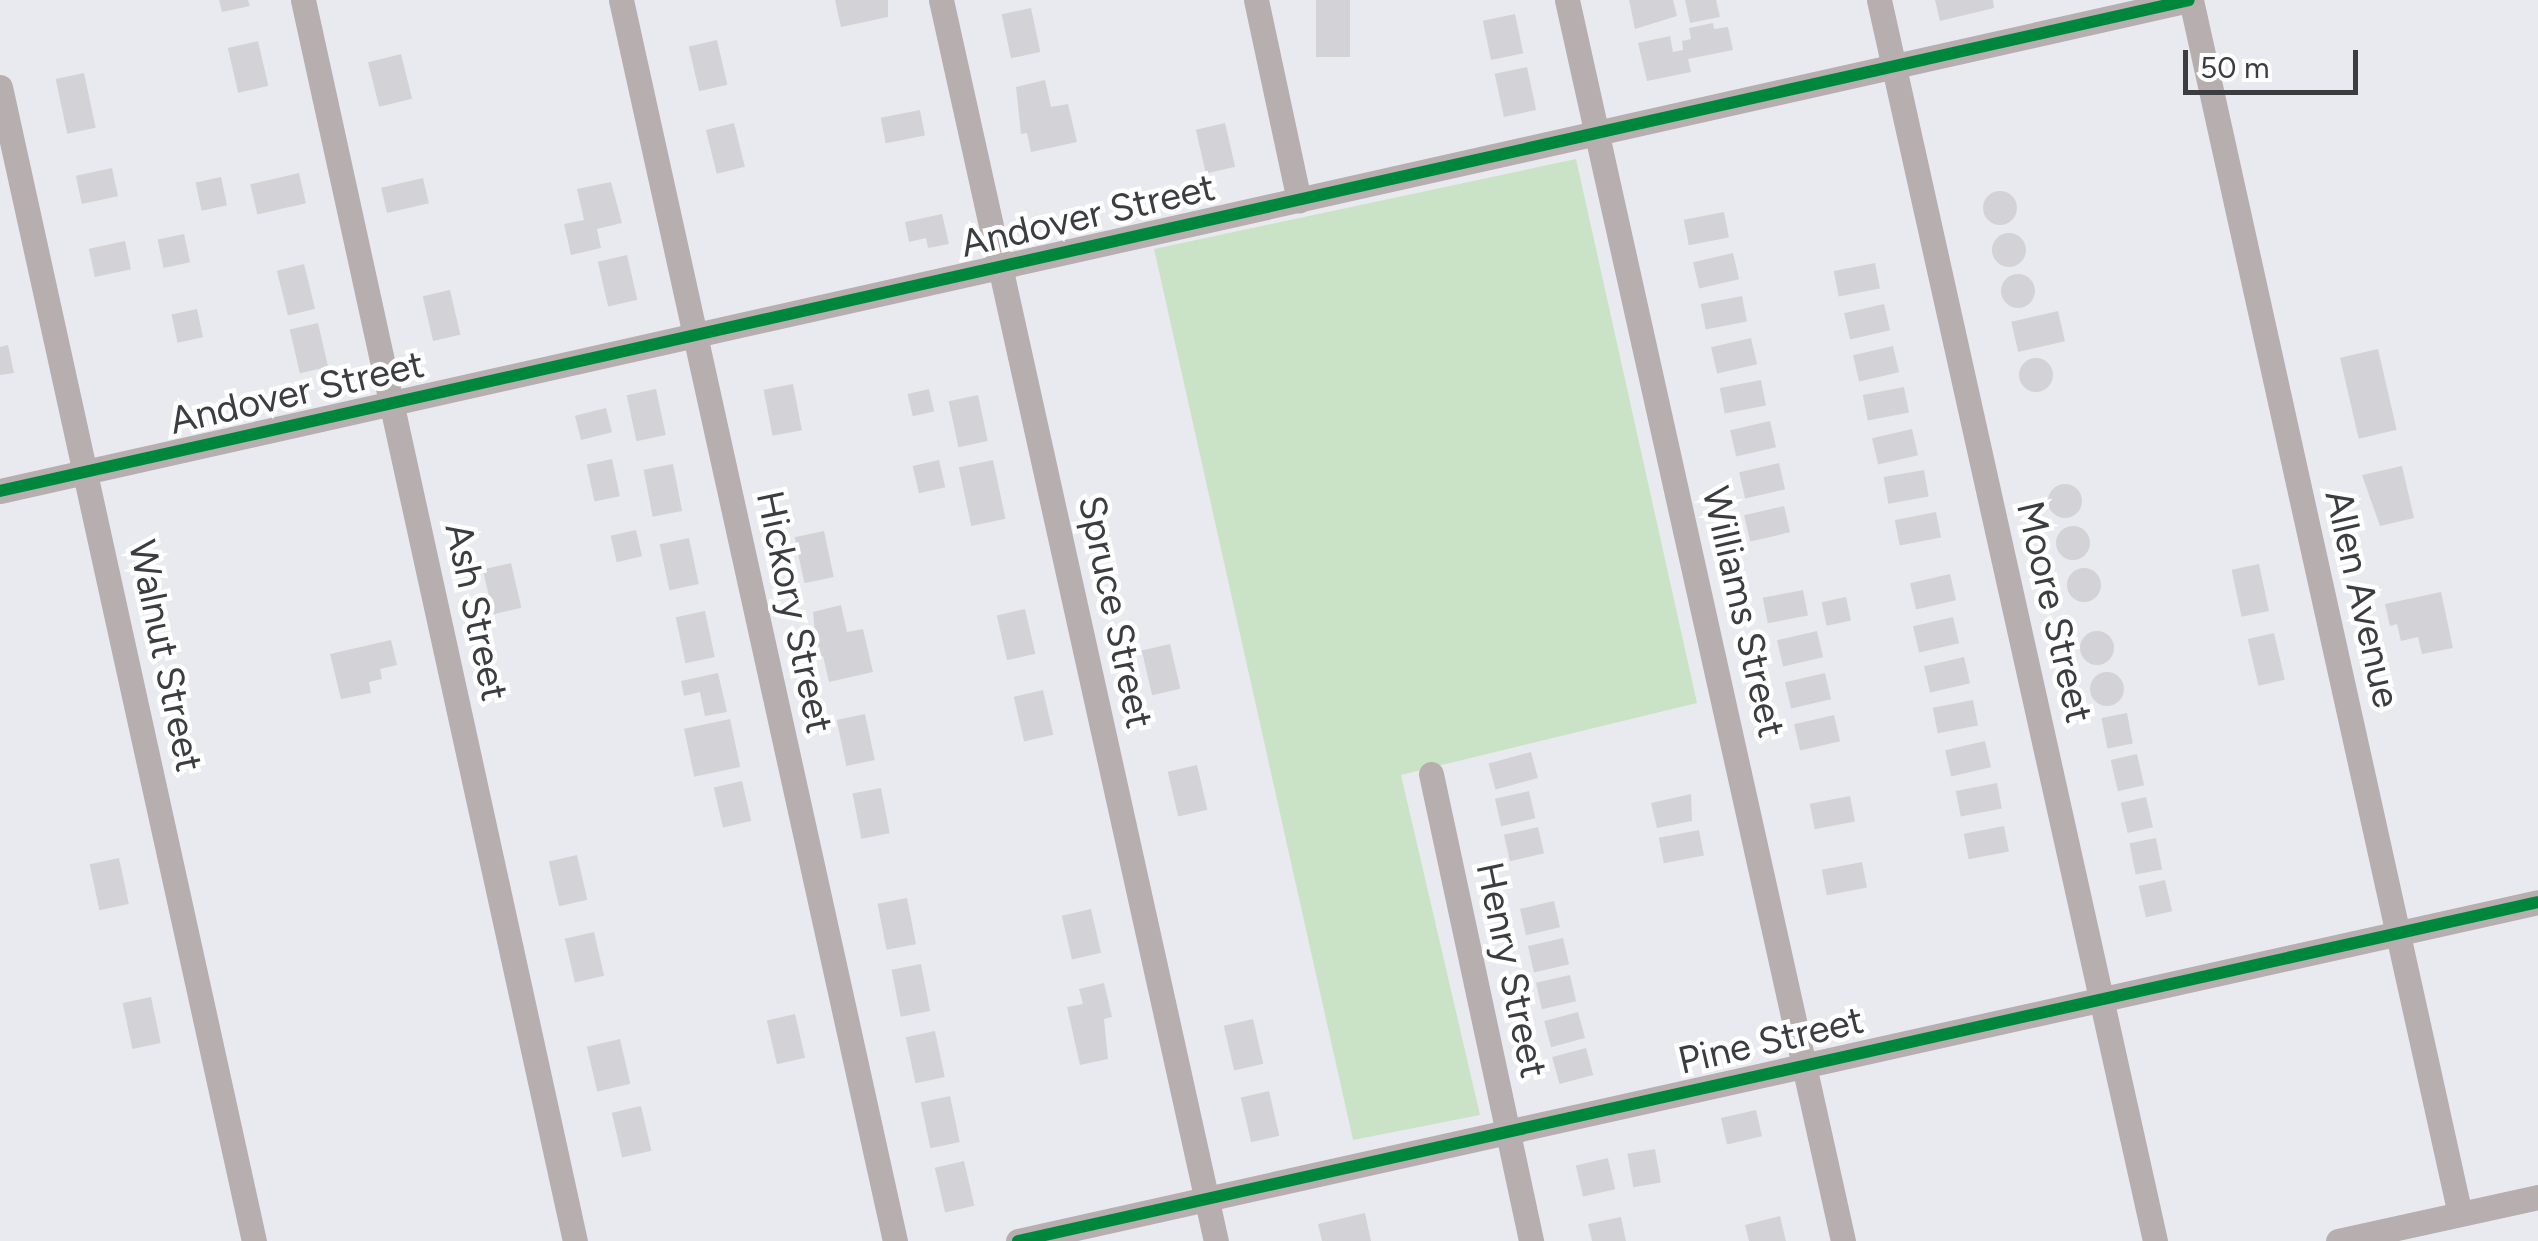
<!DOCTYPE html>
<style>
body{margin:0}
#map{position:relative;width:2538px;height:1241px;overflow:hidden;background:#e9eaf0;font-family:Figtree,sans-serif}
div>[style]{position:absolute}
.green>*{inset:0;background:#cae3c7}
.building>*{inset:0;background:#d3d2d7;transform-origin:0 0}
.round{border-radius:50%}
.minor>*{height:25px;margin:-12.5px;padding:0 12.5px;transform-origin:12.5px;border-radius:12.5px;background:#b7aeaf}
.cycleway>*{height:12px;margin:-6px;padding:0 6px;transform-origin:6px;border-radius:6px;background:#00873e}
span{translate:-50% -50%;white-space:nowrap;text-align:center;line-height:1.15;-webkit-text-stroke:9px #fff;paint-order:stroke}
.street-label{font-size:38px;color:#3c3d41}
.scale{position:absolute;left:2183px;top:50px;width:175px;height:45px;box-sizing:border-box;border:5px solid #3c3d41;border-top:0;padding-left:12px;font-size:30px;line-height:35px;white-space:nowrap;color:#3c3d41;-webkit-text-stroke:8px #fff;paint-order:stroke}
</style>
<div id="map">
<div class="green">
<i style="clip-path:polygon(1576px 159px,1697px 703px,1401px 775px,1480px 1115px,1353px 1140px,1154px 249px)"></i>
</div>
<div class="building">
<i style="clip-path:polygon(219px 0,248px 0,250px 6px,222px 12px)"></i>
<i style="clip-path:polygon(835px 0,888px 0,888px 17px,841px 27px)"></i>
<i style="left:1316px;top:0;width:34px;height:57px"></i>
<i style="clip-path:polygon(1629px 0,1673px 0,1677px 16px,1635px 29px)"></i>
<i style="clip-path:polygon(1685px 0,1716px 0,1720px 17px,1690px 23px)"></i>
<i style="clip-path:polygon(1935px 0,1993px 0,1994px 8px,1940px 21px)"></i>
<i style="left:1031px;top:8px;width:45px;height:30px;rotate:78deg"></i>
<i style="left:1515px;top:14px;width:40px;height:33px;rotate:78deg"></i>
<i style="clip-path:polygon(1713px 23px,1714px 29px,1728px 27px,1733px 50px,1688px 59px,1691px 72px,1647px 81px,1638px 43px,1670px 36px,1673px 52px,1683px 50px,1682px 41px,1691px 39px,1689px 28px)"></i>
<i style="left:717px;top:40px;width:46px;height:29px;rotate:77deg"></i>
<i style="left:258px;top:41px;width:46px;height:31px;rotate:77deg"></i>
<i style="left:401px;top:54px;width:46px;height:34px;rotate:76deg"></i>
<i style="left:1527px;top:67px;width:44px;height:33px;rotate:78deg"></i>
<i style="left:84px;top:73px;width:56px;height:29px;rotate:78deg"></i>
<i style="clip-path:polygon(1045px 80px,1051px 107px,1068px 104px,1077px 142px,1031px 152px,1027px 133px,1021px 134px,1016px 87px)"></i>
<i style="left:920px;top:110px;width:26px;height:40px;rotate:79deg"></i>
<i style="left:734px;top:123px;width:45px;height:29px;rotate:76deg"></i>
<i style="left:1225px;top:123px;width:45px;height:30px;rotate:77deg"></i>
<i style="left:112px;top:168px;width:29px;height:37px;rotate:78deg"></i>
<i style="left:299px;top:173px;width:31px;height:50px;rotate:77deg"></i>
<i style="left:221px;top:177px;width:29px;height:26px;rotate:78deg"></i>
<i style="left:423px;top:178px;width:26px;height:43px;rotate:77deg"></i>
<i style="clip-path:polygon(611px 182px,622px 223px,597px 229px,601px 248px,571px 255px,564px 224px,584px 220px,577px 189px)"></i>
<i class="round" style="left:1983px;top:191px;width:34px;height:34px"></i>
<i style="left:1724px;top:212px;width:26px;height:41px;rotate:79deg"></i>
<i style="clip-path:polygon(942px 214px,949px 244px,928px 248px,926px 238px,909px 242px,905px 222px)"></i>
<i class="round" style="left:1992px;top:233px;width:34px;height:34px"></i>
<i style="left:184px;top:234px;width:29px;height:27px;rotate:78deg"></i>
<i style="left:125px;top:241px;width:29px;height:37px;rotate:78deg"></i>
<i style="left:1733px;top:253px;width:27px;height:41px;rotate:77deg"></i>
<i style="left:627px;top:255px;width:46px;height:30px;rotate:77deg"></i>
<i style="left:1875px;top:263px;width:26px;height:42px;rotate:79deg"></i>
<i style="left:304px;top:264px;width:46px;height:28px;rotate:76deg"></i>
<i class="round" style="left:2001px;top:274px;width:34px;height:34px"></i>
<i style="left:450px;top:290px;width:46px;height:28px;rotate:77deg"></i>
<i style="left:1742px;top:296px;width:26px;height:42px;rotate:79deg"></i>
<i style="left:1884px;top:304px;width:27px;height:41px;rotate:77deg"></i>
<i style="left:197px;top:309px;width:29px;height:26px;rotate:78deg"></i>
<i style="left:2058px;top:311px;width:31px;height:48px;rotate:77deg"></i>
<i style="left:318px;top:323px;width:45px;height:29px;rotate:77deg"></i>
<i style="left:1751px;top:338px;width:27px;height:41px;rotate:77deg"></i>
<i style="clip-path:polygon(8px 345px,14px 373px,0 375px,0 347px)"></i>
<i style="left:1893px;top:346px;width:27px;height:41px;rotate:77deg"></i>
<i style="left:2378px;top:349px;width:83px;height:39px;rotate:77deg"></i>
<i class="round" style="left:2019px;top:358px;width:34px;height:34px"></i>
<i style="left:1761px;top:380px;width:26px;height:42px;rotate:79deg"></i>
<i style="left:793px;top:384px;width:47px;height:30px;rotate:79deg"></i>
<i style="left:1904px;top:387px;width:26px;height:42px;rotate:79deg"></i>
<i style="left:656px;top:389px;width:47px;height:30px;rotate:78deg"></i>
<i style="left:929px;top:389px;width:23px;height:22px;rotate:77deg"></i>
<i style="left:978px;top:395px;width:47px;height:30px;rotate:78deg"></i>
<i style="left:606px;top:408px;width:25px;height:32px;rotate:76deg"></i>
<i style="left:1770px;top:421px;width:27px;height:41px;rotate:77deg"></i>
<i style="left:1912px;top:429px;width:27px;height:41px;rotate:77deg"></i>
<i style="left:612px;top:459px;width:38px;height:26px;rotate:78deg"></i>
<i style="left:939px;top:460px;width:28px;height:27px;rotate:77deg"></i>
<i style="left:993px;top:460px;width:60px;height:35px;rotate:78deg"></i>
<i style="left:1779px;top:463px;width:27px;height:41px;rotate:77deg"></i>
<i style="left:673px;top:464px;width:48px;height:30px;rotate:79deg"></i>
<i style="clip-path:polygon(2402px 466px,2414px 518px,2380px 526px,2362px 475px)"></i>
<i style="left:1924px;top:470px;width:27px;height:41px;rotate:80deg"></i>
<i class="round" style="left:2048px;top:484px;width:34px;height:34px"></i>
<i style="left:1784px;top:506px;width:27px;height:41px;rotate:77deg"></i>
<i style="left:1936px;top:512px;width:26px;height:42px;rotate:79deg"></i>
<i class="round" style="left:2056px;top:526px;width:34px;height:34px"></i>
<i style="left:636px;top:530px;width:27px;height:26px;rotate:77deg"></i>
<i style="left:824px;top:531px;width:47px;height:30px;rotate:78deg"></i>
<i style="left:689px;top:538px;width:47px;height:30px;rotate:78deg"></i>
<i style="left:511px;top:563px;width:46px;height:29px;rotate:77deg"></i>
<i style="left:2259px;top:564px;width:48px;height:28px;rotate:78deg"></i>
<i class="round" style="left:2067px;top:568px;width:34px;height:34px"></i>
<i style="left:1950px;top:574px;width:27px;height:41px;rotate:77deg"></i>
<i style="left:1803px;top:590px;width:26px;height:41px;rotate:79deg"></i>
<i style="clip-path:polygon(2441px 592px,2453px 648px,2422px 654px,2418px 637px,2401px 641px,2397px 624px,2390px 626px,2385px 604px)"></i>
<i style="left:1846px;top:597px;width:24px;height:25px;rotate:78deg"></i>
<i style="clip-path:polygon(841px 605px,847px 632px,863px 629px,873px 672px,829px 682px,823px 656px,817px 657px,813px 612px)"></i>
<i style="left:1025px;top:609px;width:46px;height:29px;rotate:77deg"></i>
<i style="left:705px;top:611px;width:47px;height:30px;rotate:78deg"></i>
<i style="left:1953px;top:617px;width:27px;height:41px;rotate:77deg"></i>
<i style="left:1817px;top:631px;width:27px;height:41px;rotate:77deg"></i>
<i class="round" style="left:2080px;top:631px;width:34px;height:34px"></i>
<i style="left:2274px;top:633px;width:48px;height:27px;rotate:77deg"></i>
<i style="clip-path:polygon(391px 640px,397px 665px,380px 669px,382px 679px,369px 682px,371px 693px,341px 699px,330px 654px)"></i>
<i style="left:1170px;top:644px;width:46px;height:29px;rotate:77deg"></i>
<i style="left:1964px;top:657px;width:27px;height:41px;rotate:77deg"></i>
<i class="round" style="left:2090px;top:672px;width:34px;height:34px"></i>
<i style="clip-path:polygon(718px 673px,727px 712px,705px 716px,700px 692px,684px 696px,681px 681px)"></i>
<i style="left:1825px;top:673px;width:27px;height:41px;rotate:77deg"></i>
<i style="left:1043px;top:690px;width:46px;height:30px;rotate:77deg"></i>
<i style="left:1973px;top:700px;width:26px;height:41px;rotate:79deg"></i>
<i style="left:2127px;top:713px;width:31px;height:26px;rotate:79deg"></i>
<i style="left:865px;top:714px;width:47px;height:29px;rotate:78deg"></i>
<i style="left:1834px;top:715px;width:27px;height:41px;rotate:77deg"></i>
<i style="left:730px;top:719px;width:49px;height:47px;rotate:78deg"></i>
<i style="left:1985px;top:741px;width:27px;height:41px;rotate:77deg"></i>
<i style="left:1531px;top:752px;width:27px;height:44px;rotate:75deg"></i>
<i style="left:2137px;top:754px;width:32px;height:27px;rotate:77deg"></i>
<i style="left:1197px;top:765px;width:46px;height:30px;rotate:77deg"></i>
<i style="left:742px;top:781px;width:41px;height:29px;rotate:77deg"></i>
<i style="left:1997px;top:783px;width:26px;height:42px;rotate:79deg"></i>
<i style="left:881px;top:788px;width:46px;height:29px;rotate:79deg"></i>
<i style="left:1529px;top:791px;width:28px;height:35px;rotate:77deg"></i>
<i style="clip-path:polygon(1691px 794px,1692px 821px,1657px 828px,1651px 803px)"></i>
<i style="left:1850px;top:796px;width:26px;height:41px;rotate:79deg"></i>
<i style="left:2146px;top:797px;width:31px;height:26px;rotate:77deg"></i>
<i style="left:2004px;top:826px;width:26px;height:41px;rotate:79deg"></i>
<i style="left:1538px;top:827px;width:27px;height:35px;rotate:77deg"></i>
<i style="left:1699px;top:830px;width:26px;height:41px;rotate:79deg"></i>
<i style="left:2156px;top:838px;width:32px;height:27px;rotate:79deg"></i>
<i style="left:577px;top:855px;width:46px;height:29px;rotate:77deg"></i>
<i style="left:119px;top:858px;width:47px;height:30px;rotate:78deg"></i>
<i style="left:1862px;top:862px;width:26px;height:41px;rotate:79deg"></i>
<i style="left:2165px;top:880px;width:32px;height:27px;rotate:77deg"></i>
<i style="left:907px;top:898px;width:47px;height:30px;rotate:79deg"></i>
<i style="left:1554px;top:901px;width:27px;height:35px;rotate:77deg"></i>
<i style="left:1091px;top:909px;width:45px;height:30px;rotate:77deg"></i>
<i style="left:594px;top:932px;width:45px;height:30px;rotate:77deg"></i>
<i style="left:1563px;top:938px;width:27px;height:36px;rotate:77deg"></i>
<i style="left:921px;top:964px;width:48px;height:30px;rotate:79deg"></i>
<i style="left:1570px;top:975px;width:27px;height:35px;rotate:77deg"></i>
<i style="clip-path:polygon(1104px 983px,1112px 1017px,1104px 1019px,1108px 1059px,1080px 1065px,1067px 1007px,1083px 1004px,1079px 989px)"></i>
<i style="left:151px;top:997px;width:47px;height:29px;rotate:78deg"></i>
<i style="left:1578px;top:1012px;width:27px;height:35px;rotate:75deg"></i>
<i style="left:795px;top:1014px;width:45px;height:29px;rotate:77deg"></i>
<i style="left:1253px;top:1019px;width:46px;height:30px;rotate:77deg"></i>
<i style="left:935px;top:1031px;width:47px;height:30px;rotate:78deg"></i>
<i style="left:620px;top:1039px;width:46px;height:34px;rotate:77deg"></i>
<i style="left:1586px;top:1048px;width:28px;height:35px;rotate:75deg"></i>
<i style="left:1269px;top:1091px;width:46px;height:29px;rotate:77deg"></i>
<i style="left:950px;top:1096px;width:47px;height:30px;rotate:78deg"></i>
<i style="left:641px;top:1106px;width:46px;height:30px;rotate:77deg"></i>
<i style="left:1756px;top:1110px;width:27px;height:36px;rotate:77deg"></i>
<i style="left:1655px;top:1149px;width:34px;height:28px;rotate:80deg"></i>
<i style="left:1608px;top:1158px;width:32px;height:33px;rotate:77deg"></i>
<i style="left:964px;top:1161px;width:46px;height:30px;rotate:77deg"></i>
<i style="clip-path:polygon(1365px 1213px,1371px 1241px,1322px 1241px,1318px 1224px)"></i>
<i style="clip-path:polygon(1780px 1216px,1786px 1241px,1749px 1241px,1745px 1225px)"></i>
<i style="clip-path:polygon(1621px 1217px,1626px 1241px,1592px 1241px,1588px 1224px)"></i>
</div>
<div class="minor">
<i style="left:303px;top:0;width:1270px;rotate:77.64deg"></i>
<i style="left:621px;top:0;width:1271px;rotate:77.55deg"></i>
<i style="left:941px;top:0;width:1271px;rotate:77.51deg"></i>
<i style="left:1256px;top:0;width:205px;rotate:77.9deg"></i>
<i style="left:1567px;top:0;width:1271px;rotate:77.46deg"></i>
<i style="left:1879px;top:0;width:1271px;rotate:77.46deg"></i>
<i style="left:2191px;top:0;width:1243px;rotate:77.51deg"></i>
<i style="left:0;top:87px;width:1182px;rotate:77.59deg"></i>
<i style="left:0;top:491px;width:2243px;rotate:-12.64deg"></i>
<i style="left:1431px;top:774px;width:478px;rotate:77.9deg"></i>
<i style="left:1018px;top:1241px;width:1557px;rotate:-12.57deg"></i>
<i style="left:2338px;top:1241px;width:205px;rotate:-12.4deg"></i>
</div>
<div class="cycleway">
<i style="left:0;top:491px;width:2243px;rotate:-12.64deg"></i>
<i style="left:1018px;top:1241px;width:1557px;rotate:-12.57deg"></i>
</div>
<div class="street-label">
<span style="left:1088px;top:216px;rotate:-13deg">Andover Street</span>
<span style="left:297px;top:393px;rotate:-13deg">Andover Street</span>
<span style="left:2362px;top:599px;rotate:77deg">Allen Avenue</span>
<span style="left:476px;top:612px;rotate:78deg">Ash Street</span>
<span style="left:794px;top:612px;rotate:78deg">Hickory Street</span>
<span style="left:1115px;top:612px;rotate:78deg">Spruce Street</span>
<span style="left:1743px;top:612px;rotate:77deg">Williams Street</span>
<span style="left:2054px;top:612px;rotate:77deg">Moore Street</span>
<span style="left:165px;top:656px;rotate:78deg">Walnut Street</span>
<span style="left:1511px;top:970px;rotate:78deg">Henry Street</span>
<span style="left:1771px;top:1041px;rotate:-13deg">Pine Street</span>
</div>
<div class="scale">50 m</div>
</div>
